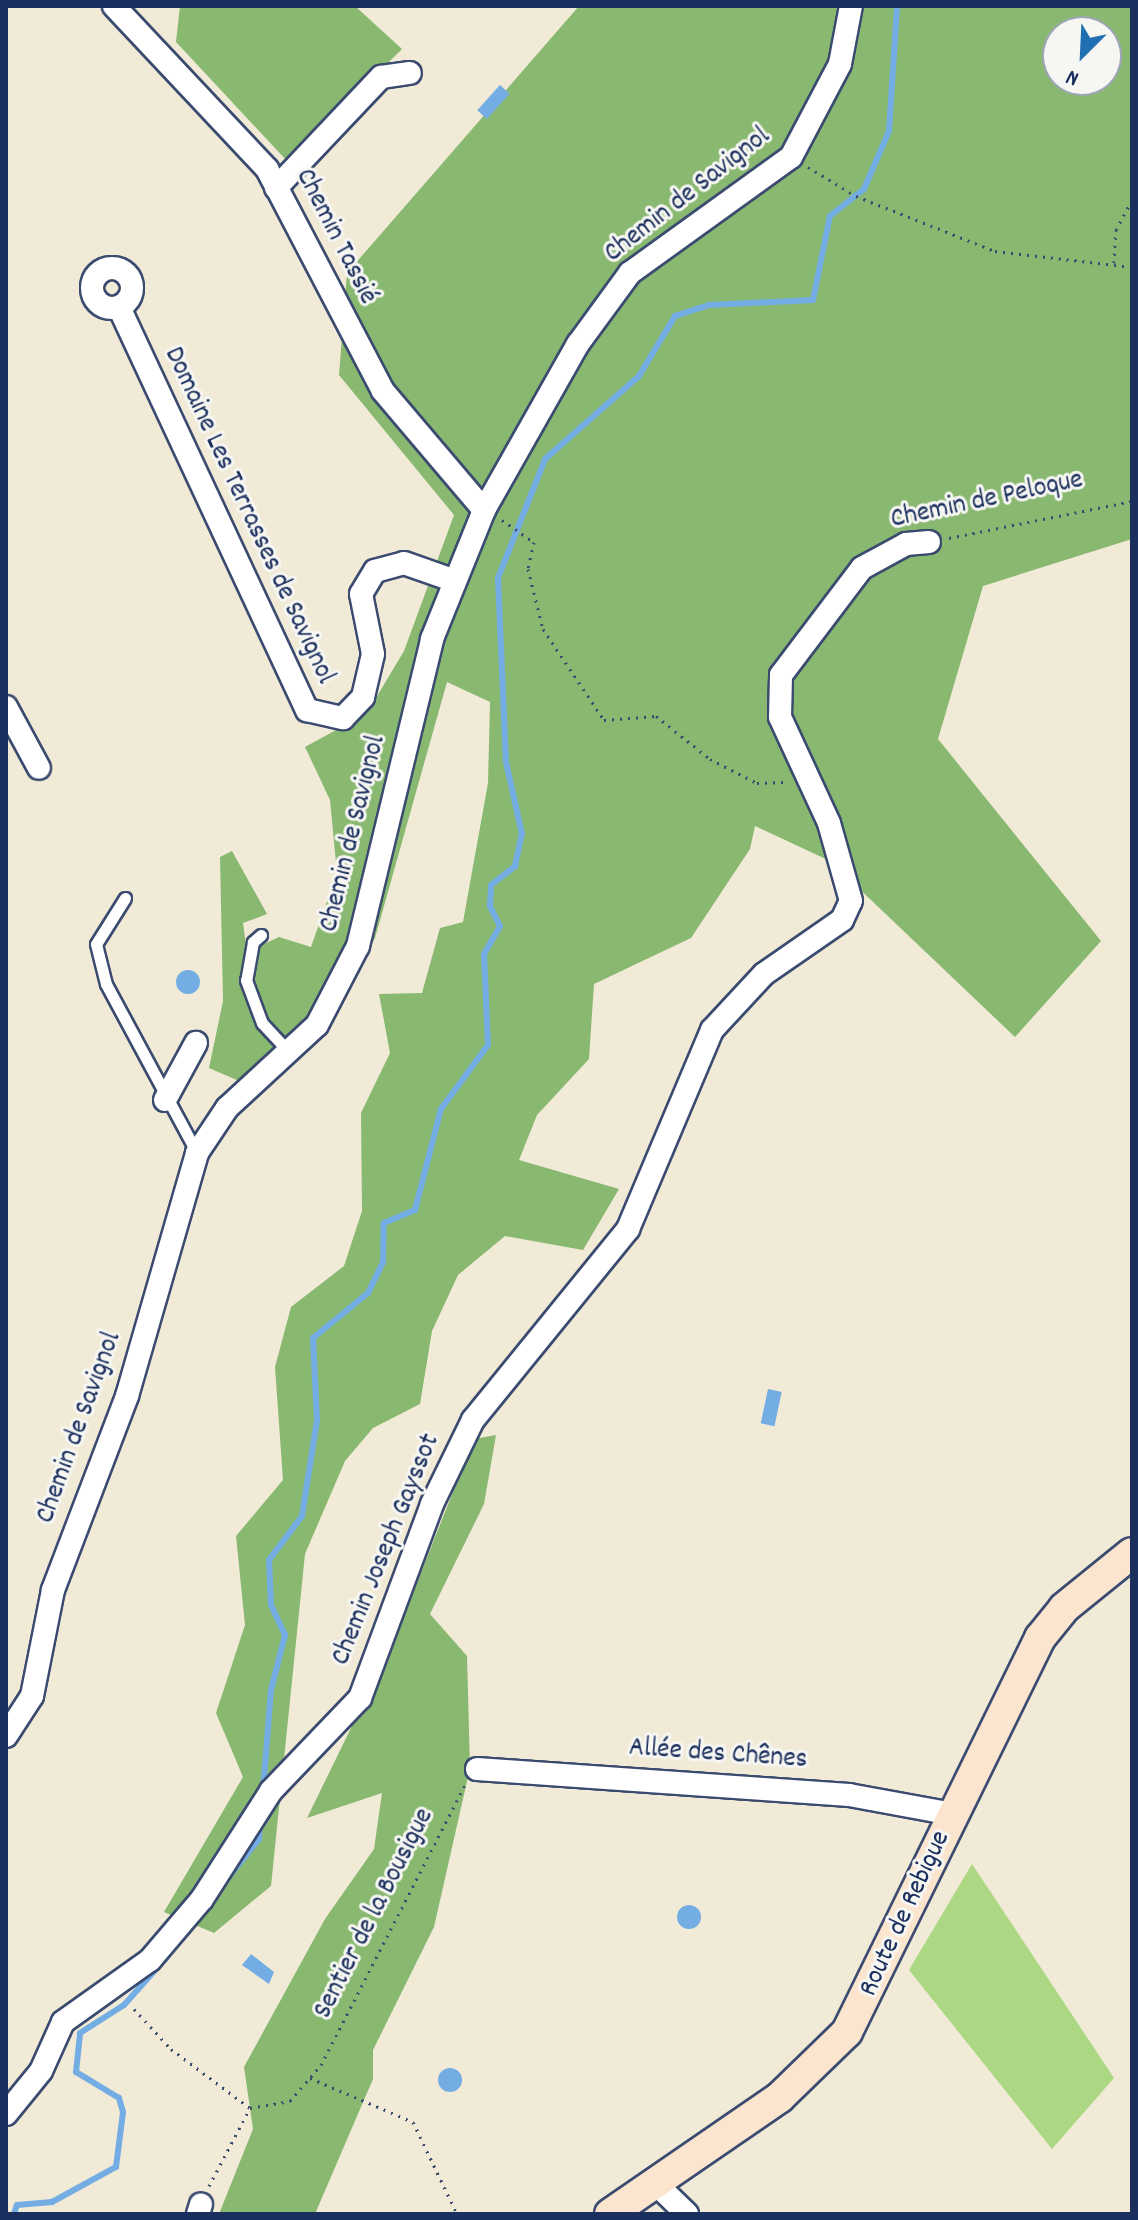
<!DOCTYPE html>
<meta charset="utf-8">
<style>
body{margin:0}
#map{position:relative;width:1138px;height:2220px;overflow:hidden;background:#f0ead6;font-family:Dekko,sans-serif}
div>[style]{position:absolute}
.green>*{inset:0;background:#acd783}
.forest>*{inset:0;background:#89b871}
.water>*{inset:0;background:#74ade4;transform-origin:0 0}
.round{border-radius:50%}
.stream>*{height:6px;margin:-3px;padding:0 3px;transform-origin:3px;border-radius:3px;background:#74ade4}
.path>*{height:3px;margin-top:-1.5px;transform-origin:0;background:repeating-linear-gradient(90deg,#3b4b70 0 2px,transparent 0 8px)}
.roads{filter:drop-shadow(2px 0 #3b4b70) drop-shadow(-2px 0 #3b4b70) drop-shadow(0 2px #3b4b70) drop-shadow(0 -2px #3b4b70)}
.lane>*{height:11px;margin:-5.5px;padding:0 5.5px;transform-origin:5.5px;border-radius:5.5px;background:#fff}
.street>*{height:22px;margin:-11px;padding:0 11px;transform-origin:11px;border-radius:11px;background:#fff}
.street>.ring{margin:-11px;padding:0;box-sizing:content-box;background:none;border:22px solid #fff;border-radius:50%}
.secondary>*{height:30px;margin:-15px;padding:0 15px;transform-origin:15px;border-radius:15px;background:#fce5cf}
span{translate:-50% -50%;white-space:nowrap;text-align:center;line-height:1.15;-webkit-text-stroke:6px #f6f6f2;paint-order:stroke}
.street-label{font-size:28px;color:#1b2f5e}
.frame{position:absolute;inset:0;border:8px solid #1b2f5e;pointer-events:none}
.north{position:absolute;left:1042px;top:16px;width:80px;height:80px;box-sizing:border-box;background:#f6f6f2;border:2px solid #9ea6b7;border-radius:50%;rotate:204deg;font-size:22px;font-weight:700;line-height:32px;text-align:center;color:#1b2f5e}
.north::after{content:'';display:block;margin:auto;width:28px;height:36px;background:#1f6fb2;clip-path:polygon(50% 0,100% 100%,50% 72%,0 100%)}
</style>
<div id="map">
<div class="green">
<i style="clip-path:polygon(972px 1864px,1114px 2078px,1052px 2149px,909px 1970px)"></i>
</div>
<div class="forest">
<i style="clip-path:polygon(180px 6px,355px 6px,402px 49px,288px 162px,176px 42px)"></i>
<i style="clip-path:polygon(evenodd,579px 6px,1132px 6px,1132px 539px,983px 586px,938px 739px,1101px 941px,1015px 1037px,830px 861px,755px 826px,750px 849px,691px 938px,594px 984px,589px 1059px,537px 1115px,519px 1160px,619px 1189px,583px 1250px,505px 1236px,458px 1275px,432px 1331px,420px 1404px,373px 1428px,345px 1461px,305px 1554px,271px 1886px,214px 1933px,164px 1912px,243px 1777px,216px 1713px,245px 1625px,236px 1536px,283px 1480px,275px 1367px,291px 1307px,344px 1266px,362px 1211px,361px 1113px,390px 1053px,379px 994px,422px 993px,440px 928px,463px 922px,488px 783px,490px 702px,447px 682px,375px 938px,336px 1007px,246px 1084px,209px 1068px,223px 1001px,220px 857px,232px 851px,267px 914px,243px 923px,247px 952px,279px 937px,311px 947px,337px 873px,330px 800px,305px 747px,367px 713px,404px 651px,454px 515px,339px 375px,347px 273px,579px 6px,1058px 32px,1106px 32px,1106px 80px,1058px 80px,1058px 32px)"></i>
<i style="clip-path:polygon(496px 1435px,484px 1504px,430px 1614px,467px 1656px,470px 1768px,434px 1927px,373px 2050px,373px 2079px,315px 2214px,219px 2214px,253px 2129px,244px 2067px,325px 1919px,374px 1849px,382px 1793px,307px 1818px,395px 1638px,474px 1439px)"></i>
</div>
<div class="water">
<i style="left:500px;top:85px;width:13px;height:34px;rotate:42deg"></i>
<i class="round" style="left:176px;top:970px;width:24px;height:24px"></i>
<i style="left:768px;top:1389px;width:14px;height:35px;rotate:12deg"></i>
<i class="round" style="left:677px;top:1905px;width:24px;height:24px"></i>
<i style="clip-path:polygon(251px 1954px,274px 1972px,269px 1984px,242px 1965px)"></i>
<i class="round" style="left:438px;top:2068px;width:24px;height:24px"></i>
</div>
<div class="stream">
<i style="left:263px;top:1791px;width:101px;rotate:-85.5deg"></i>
<i style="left:271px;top:1690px;width:57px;rotate:-75.7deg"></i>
<i style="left:285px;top:1635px;width:33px;rotate:-115deg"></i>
<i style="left:271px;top:1605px;width:45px;rotate:-92.5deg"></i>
<i style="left:269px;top:1560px;width:55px;rotate:-53.1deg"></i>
<i style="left:302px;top:1516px;width:97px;rotate:-81.1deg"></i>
<i style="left:317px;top:1420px;width:82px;rotate:-92.8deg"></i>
<i style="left:313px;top:1338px;width:71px;rotate:-39.3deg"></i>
<i style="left:368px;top:1293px;width:34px;rotate:-64deg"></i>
<i style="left:383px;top:1262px;width:39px;rotate:-89deg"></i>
<i style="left:384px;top:1223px;width:34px;rotate:-23deg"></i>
<i style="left:415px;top:1210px;width:104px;rotate:-75.6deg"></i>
<i style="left:441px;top:1109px;width:79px;rotate:-53.7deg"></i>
<i style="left:488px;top:1045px;width:91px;rotate:-92.5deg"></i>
<i style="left:484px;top:954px;width:32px;rotate:-60deg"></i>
<i style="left:500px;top:926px;width:22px;rotate:-117deg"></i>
<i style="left:490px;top:906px;width:21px;rotate:-87deg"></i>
<i style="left:491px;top:885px;width:31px;rotate:-38deg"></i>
<i style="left:515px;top:866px;width:33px;rotate:-78deg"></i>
<i style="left:522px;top:834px;width:74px;rotate:-102.5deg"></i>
<i style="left:506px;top:762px;width:184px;rotate:-92.5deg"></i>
<i style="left:498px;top:578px;width:128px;rotate:-68.4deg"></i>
<i style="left:545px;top:459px;width:125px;rotate:-41.4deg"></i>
<i style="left:639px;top:376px;width:70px;rotate:-59deg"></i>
<i style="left:675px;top:316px;width:36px;rotate:-18deg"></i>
<i style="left:709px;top:305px;width:104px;rotate:-2.8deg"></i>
<i style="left:813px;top:300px;width:86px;rotate:-78.6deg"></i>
<i style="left:830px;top:216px;width:43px;rotate:-38.5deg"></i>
<i style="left:864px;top:189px;width:63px;rotate:-66.7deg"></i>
<i style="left:889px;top:131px;width:125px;rotate:-86.3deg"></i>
<i style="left:224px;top:1883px;width:56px;rotate:-51.5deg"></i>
<i style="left:259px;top:1839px;width:17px;rotate:-87deg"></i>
<i style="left:14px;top:2214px;width:9px;rotate:-72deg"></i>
<i style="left:17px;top:2205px;width:35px;rotate:-5deg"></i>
<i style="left:52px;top:2202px;width:73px;rotate:-28.7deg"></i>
<i style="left:116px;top:2167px;width:55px;rotate:-82.7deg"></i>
<i style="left:123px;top:2112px;width:15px;rotate:-106deg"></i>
<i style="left:119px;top:2098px;width:50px;rotate:-148.8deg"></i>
<i style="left:76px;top:2072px;width:39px;rotate:-84deg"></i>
<i style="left:80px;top:2033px;width:52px;rotate:-32.5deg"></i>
<i style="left:124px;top:2005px;width:63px;rotate:-48.2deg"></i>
</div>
<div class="path">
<i style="left:808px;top:167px;width:56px;rotate:31.1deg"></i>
<i style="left:856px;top:196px;width:149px;rotate:21.6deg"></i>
<i style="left:995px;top:251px;width:138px;rotate:6.7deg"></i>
<i style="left:1114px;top:263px;width:33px;rotate:-87deg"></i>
<i style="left:1116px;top:230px;width:34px;rotate:-62deg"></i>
<i style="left:502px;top:520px;width:39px;rotate:35deg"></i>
<i style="left:534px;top:542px;width:28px;rotate:103deg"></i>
<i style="left:528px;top:569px;width:62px;rotate:76deg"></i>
<i style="left:543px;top:629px;width:110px;rotate:56.2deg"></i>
<i style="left:604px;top:720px;width:52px;rotate:-4.4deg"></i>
<i style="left:656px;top:716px;width:69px;rotate:38.5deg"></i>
<i style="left:710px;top:759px;width:53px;rotate:27.1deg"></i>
<i style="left:757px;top:783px;width:32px;rotate:-2deg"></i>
<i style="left:949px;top:538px;width:187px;rotate:-11.4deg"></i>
<i style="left:134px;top:2009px;width:54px;rotate:47.2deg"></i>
<i style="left:171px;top:2049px;width:99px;rotate:36.8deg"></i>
<i style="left:250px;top:2108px;width:41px;rotate:-9.9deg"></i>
<i style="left:290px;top:2101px;width:48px;rotate:-49.3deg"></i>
<i style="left:321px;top:2065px;width:315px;rotate:-62.8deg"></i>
<i style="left:310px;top:2078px;width:112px;rotate:23.1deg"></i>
<i style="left:413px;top:2122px;width:102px;rotate:64.4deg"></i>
<i style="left:209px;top:2186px;width:88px;rotate:-62.3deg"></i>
</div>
<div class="roads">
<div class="lane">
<i style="left:125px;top:898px;width:54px;rotate:122.2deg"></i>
<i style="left:96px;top:944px;width:41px;rotate:76deg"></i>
<i style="left:106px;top:984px;width:192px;rotate:61.7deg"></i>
<i style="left:261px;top:935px;width:11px;rotate:139deg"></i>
<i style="left:253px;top:942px;width:39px;rotate:100deg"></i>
<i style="left:246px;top:980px;width:46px;rotate:69.6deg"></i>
<i style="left:262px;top:1023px;width:38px;rotate:47deg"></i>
</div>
<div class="street">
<i style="left:114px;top:6px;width:224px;rotate:46.8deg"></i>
<i style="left:267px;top:169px;width:250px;rotate:62.4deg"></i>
<i style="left:383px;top:391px;width:156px;rotate:49.7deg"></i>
<i style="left:276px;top:188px;width:153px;rotate:-46.6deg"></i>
<i style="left:381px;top:77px;width:29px;rotate:-8deg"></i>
<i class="ring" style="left:92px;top:268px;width:18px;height:18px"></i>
<i style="left:119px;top:307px;width:445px;rotate:65deg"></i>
<i style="left:307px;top:710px;width:37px;rotate:13deg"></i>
<i style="left:343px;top:718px;width:29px;rotate:-46deg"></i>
<i style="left:363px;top:697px;width:44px;rotate:-76.9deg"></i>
<i style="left:373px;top:654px;width:61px;rotate:-101.3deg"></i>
<i style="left:361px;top:594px;width:27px;rotate:-59deg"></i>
<i style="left:375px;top:571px;width:30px;rotate:-15deg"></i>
<i style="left:404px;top:563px;width:54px;rotate:19.4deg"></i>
<i style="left:6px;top:707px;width:69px;rotate:61.6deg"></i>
<i style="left:165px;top:1100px;width:65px;rotate:-61.5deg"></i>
<i style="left:6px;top:1736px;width:48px;rotate:-57deg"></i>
<i style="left:32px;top:1696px;width:108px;rotate:-78.8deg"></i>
<i style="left:53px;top:1590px;width:208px;rotate:-69.1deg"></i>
<i style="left:127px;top:1396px;width:253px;rotate:-73.9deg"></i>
<i style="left:197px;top:1153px;width:54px;rotate:-56.3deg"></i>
<i style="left:227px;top:1108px;width:122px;rotate:-42.7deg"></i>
<i style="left:317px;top:1025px;width:89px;rotate:-62.6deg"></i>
<i style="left:358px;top:946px;width:316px;rotate:-76.4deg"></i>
<i style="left:432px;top:639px;width:139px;rotate:-68deg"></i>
<i style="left:484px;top:510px;width:191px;rotate:-60.5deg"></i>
<i style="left:578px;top:344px;width:88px;rotate:-53.8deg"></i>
<i style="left:630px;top:273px;width:198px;rotate:-35.8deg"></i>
<i style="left:791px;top:157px;width:105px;rotate:-62.2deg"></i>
<i style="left:840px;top:64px;width:59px;rotate:-79.3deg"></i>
<i style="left:477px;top:1769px;width:373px;rotate:4deg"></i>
<i style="left:849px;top:1795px;width:106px;rotate:10.4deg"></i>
<i style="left:6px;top:2114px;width:55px;rotate:-50.9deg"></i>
<i style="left:41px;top:2071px;width:54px;rotate:-65.8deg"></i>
<i style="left:63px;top:2022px;width:107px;rotate:-35.5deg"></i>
<i style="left:150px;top:1960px;width:80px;rotate:-49.6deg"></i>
<i style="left:202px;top:1899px;width:128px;rotate:-57.4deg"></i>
<i style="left:271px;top:1791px;width:129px;rotate:-46.3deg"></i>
<i style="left:360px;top:1698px;width:207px;rotate:-69.6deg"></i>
<i style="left:432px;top:1504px;width:93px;rotate:-64deg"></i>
<i style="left:473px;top:1420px;width:246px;rotate:-50.9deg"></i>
<i style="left:628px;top:1229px;width:216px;rotate:-67.1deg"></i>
<i style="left:712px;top:1030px;width:76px;rotate:-47.1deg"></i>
<i style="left:764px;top:974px;width:95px;rotate:-34.7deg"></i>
<i style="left:842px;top:920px;width:21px;rotate:-65deg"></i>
<i style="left:851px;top:901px;width:81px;rotate:-105.8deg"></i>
<i style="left:829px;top:823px;width:117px;rotate:-114.8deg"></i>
<i style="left:780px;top:717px;width:42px;rotate:-88.6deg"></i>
<i style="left:781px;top:675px;width:134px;rotate:-52.9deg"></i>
<i style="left:862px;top:568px;width:50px;rotate:-28.6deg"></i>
<i style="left:906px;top:544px;width:23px;rotate:-5deg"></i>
<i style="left:654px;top:2182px;width:46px;rotate:44.1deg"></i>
<i style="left:198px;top:2214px;width:10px;rotate:-73deg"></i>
</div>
<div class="secondary">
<i style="left:610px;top:2214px;width:206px;rotate:-34.5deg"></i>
<i style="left:780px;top:2097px;width:93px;rotate:-44.1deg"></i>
<i style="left:847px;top:2032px;width:439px;rotate:-63.9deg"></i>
<i style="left:1040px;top:1638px;width:38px;rotate:-51deg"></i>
<i style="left:1064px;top:1608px;width:87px;rotate:-39deg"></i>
</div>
</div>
<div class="street-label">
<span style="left:688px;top:196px;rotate:-38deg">Chemin de Savignol</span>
<span style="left:335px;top:237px;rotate:63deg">Chemin Tassié</span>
<span style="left:987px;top:501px;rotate:-12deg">Chemin de Peloque</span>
<span style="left:248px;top:516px;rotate:65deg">Domaine Les Terrasses de Savignol</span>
<span style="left:354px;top:834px;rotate:-76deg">Chemin de Savignol</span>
<span style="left:80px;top:1428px;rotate:-70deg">Chemin de Savignol</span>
<span style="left:387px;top:1550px;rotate:-68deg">Chemin Joseph Gayssot</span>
<span style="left:718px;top:1755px;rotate:4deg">Allée des Chênes</span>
<span style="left:375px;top:1914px;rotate:-63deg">Sentier de la Bousigue</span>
<span style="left:906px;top:1914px;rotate:-65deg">Route de Rebigue</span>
</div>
<div class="frame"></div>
<div class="north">N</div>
</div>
